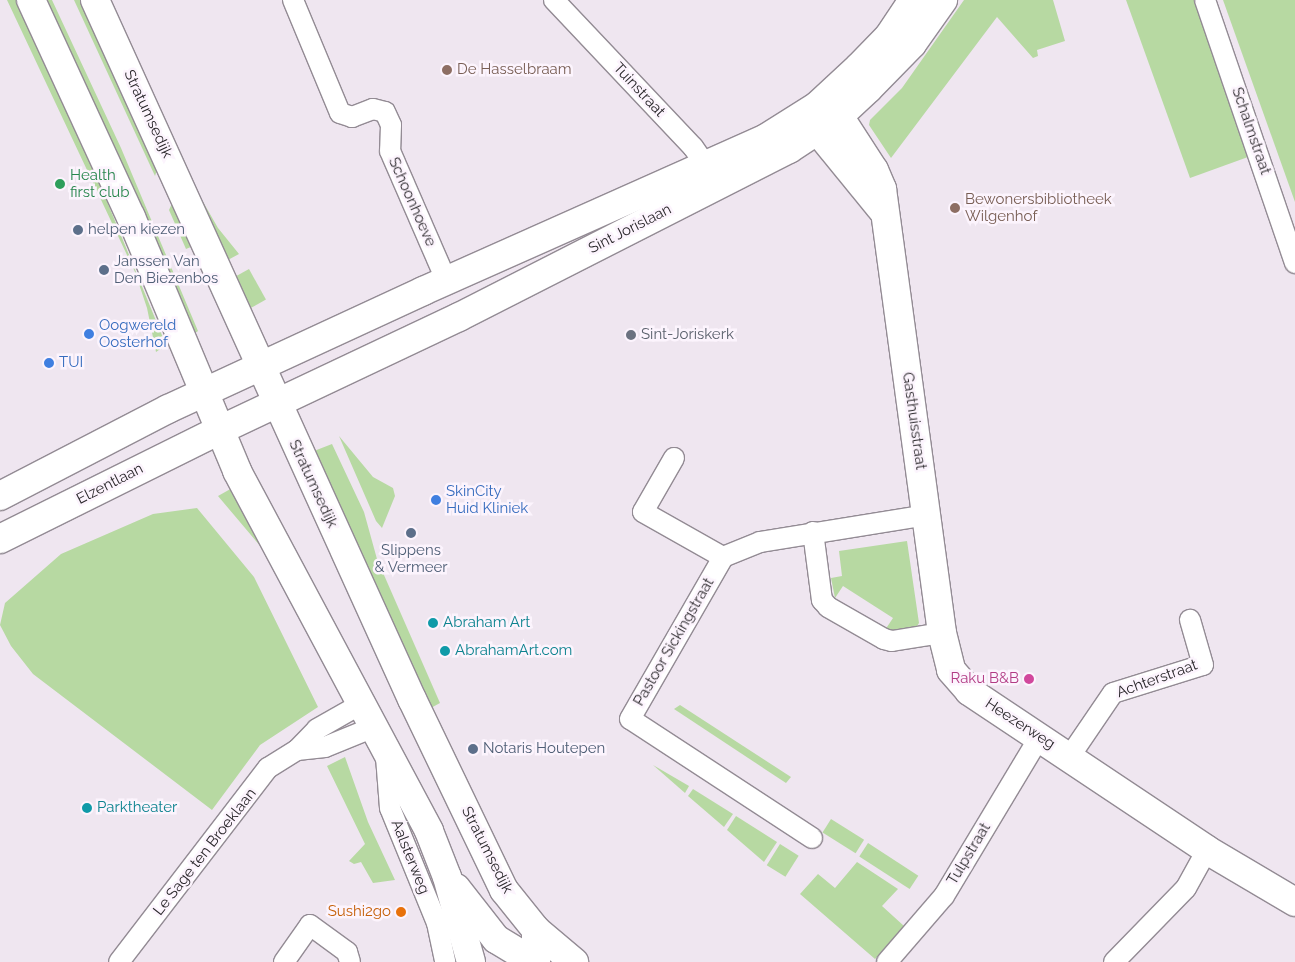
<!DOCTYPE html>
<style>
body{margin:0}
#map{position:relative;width:1295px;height:962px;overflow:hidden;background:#efe6f0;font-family:Raleway,sans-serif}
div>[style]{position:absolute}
.green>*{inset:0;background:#b7d9a2;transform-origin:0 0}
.roads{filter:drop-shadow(1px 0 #938b94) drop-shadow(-1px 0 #938b94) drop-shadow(0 1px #938b94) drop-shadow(0 -1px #938b94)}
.street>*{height:20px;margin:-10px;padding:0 10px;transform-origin:10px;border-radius:10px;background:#fff}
.secondary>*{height:28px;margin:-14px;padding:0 14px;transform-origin:14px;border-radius:14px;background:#fff}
.dots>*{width:14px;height:14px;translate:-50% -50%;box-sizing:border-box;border:2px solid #fcf4fd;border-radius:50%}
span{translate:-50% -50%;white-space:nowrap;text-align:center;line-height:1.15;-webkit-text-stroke:5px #fcf4fd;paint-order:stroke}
.education-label{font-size:15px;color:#785e54}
.left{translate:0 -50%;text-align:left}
.street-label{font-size:15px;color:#2b282c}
.leisure-label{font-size:15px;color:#27864d}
.service-label{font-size:15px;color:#4e5e75}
.shop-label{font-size:15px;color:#366cbe}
.worship-label{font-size:15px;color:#5b616d}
.culture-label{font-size:15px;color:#0d838f}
.hotel-label{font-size:15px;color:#b23c85}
.right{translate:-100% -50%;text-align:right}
.food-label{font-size:15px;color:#c56008}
</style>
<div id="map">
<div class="green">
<i style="clip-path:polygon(7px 0,21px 0,65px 99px,166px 345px,156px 352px,147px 308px,135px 272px)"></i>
<i style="clip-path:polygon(41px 0,52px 0,121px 148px,198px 331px,194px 334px,116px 149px)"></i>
<i style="clip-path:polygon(74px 0,85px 0,160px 161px,155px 176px)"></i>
<i style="clip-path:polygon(964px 0,1053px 0,1065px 41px,1037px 50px,1038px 56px,1033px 58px,997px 17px,891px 158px,869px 125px,870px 120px,902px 88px)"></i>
<i style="clip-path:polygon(1126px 0,1195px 0,1248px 157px,1190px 178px)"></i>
<i style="clip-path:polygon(1223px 0,1295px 0,1295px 202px)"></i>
<i style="clip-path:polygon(176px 195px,198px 244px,186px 249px,169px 210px)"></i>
<i style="clip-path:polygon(202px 200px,218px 228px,239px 254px,226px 261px,199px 202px)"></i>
<i style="left:249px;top:269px;width:35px;height:17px;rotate:61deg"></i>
<i style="clip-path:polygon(339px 436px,373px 477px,393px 488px,395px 496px,382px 528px,376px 521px)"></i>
<i style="clip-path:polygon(332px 444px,364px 512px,377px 559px,440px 703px,429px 709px,314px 451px)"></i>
<i style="clip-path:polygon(234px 487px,278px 569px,274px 570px,261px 547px,218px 496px)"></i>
<i style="clip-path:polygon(197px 508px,254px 577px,318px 707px,260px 745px,212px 810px,33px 674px,11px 646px,0 625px,5px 603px,61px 554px,153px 514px)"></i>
<i style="clip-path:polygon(907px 541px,919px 623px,915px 629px,887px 632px,885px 630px,893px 618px,843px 586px,835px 598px,831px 578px,842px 576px,839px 551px)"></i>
<i style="clip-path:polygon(680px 705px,791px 777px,786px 783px,674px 709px)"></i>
<i style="clip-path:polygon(345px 757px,368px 822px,395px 880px,373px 883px,361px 862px,354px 864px,349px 861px,365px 844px,327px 766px)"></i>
<i style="clip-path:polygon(653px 765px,689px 786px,685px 793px)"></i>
<i style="clip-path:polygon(693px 789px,733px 814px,724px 827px,688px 796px)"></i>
<i style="clip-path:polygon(736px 816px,777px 842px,764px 862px,727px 830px)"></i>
<i style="left:831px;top:819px;width:39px;height:16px;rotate:32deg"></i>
<i style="left:868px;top:843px;width:60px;height:16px;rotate:33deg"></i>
<i style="left:780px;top:844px;width:22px;height:25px;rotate:32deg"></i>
<i style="clip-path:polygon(857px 862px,898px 889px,882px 906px,904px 926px,875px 959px,800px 894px,818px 874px,835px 888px)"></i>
</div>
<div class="roads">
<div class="street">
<i style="left:293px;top:0;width:122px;rotate:67.4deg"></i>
<i style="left:340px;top:113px;width:13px;rotate:18deg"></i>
<i style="left:352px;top:117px;width:22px;rotate:-21deg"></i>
<i style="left:373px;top:109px;width:12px;rotate:14deg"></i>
<i style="left:385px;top:112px;width:14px;rotate:65deg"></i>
<i style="left:391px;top:125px;width:26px;rotate:92deg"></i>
<i style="left:390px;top:151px;width:141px;rotate:66.5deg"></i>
<i style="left:554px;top:0;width:202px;rotate:46.6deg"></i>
<i style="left:693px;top:147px;width:35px;rotate:55deg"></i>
<i style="left:1205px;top:0;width:278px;rotate:71.1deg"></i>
<i style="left:674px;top:458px;width:62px;rotate:119.9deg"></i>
<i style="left:643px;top:512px;width:92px;rotate:29.4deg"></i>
<i style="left:813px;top:532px;width:69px;rotate:82.5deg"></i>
<i style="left:822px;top:600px;width:9px;rotate:49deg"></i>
<i style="left:828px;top:607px;width:64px;rotate:29.7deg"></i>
<i style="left:884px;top:639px;width:8px;rotate:14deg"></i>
<i style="left:892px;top:641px;width:51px;rotate:-9.1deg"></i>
<i style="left:297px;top:750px;width:28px;rotate:-6deg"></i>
<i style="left:325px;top:747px;width:53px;rotate:-22.2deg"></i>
<i style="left:1070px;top:756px;width:76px;rotate:-55.7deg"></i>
<i style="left:1113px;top:693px;width:94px;rotate:-17.3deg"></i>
<i style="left:1203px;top:665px;width:47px;rotate:-106.1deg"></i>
<i style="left:386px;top:757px;width:51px;rotate:85.5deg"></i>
<i style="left:390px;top:808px;width:124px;rotate:67.8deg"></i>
<i style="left:437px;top:923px;width:40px;rotate:78deg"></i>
<i style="left:812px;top:838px;width:217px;rotate:-146.8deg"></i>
<i style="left:630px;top:719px;width:187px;rotate:-60.1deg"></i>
<i style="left:723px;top:557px;width:40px;rotate:-22deg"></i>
<i style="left:760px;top:542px;width:168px;rotate:-9.2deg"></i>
<i style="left:119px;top:962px;width:245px;rotate:-52.5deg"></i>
<i style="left:268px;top:768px;width:34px;rotate:-32deg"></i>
<i style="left:297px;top:750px;width:29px;rotate:-46deg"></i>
<i style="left:317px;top:729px;width:51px;rotate:-29.6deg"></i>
<i style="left:284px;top:962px;width:45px;rotate:-54.9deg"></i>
<i style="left:310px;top:925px;width:46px;rotate:36.1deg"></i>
<i style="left:347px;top:952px;width:10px;rotate:73deg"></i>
<i style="left:887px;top:962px;width:87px;rotate:-49.2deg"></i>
<i style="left:944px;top:896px;width:187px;rotate:-59deg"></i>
<i style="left:1114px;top:962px;width:103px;rotate:-45.8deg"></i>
<i style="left:1186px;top:888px;width:43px;rotate:-61.1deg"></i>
</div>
<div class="secondary">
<i style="left:31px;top:0;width:239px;rotate:65.3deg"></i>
<i style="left:131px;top:217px;width:275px;rotate:67.3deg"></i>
<i style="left:237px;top:471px;width:408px;rotate:61.9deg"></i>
<i style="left:429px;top:831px;width:49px;rotate:68.6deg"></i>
<i style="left:447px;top:877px;width:88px;rotate:74.2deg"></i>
<i style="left:95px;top:0;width:768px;rotate:65.61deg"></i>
<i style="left:412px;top:699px;width:212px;rotate:64.3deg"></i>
<i style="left:504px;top:890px;width:51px;rotate:51.3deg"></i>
<i style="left:536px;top:930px;width:32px;rotate:90deg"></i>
<i style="left:823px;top:109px;width:17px;rotate:24deg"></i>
<i style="left:839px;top:116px;width:64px;rotate:57.1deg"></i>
<i style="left:874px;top:170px;width:21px;rotate:67deg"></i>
<i style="left:882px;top:189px;width:448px;rotate:82.3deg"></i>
<i style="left:942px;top:633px;width:38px;rotate:76deg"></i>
<i style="left:951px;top:670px;width:28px;rotate:49deg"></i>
<i style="left:969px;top:691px;width:286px;rotate:33.7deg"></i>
<i style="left:1207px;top:850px;width:102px;rotate:30.6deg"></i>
<i style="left:817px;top:112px;width:18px;rotate:90deg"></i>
<i style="left:817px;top:130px;width:104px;rotate:50.8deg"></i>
<i style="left:0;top:496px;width:189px;rotate:-27.4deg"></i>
<i style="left:168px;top:409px;width:281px;rotate:-24.8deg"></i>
<i style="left:423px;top:291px;width:376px;rotate:-24deg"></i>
<i style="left:766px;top:138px;width:60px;rotate:-32.1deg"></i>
<i style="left:817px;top:106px;width:57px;rotate:-42.9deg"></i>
<i style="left:859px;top:67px;width:43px;rotate:-45.9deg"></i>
<i style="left:889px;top:36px;width:43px;rotate:-56.3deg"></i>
<i style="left:0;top:539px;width:246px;rotate:-26.4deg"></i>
<i style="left:220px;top:430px;width:264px;rotate:-25.3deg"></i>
<i style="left:459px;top:317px;width:370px;rotate:-27deg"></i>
<i style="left:789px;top:149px;width:60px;rotate:-33.4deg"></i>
<i style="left:839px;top:116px;width:40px;rotate:-43deg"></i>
<i style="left:868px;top:89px;width:63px;rotate:-45.6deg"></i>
<i style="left:912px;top:44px;width:54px;rotate:-54.8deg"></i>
<i style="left:456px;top:888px;width:65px;rotate:51.9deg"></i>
<i style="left:496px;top:939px;width:44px;rotate:31.2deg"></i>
<i style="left:536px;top:930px;width:50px;rotate:40.1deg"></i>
</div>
</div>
<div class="dots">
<i style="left:447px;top:70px;background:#8d6e63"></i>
<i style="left:60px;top:184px;background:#2e9e5b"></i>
<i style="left:955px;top:208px;background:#8d6e63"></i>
<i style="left:78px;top:230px;background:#5c6f8a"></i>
<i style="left:104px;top:270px;background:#5c6f8a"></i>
<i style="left:89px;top:334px;background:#3f7fe0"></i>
<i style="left:631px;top:335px;background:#6b7280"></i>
<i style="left:49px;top:363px;background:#3f7fe0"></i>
<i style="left:436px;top:500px;background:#3f7fe0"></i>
<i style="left:411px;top:533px;background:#5c6f8a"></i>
<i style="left:433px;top:623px;background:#0f9aa8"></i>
<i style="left:445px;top:651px;background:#0f9aa8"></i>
<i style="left:1029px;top:679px;background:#d1479c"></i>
<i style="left:473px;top:749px;background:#5c6f8a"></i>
<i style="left:87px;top:808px;background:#0f9aa8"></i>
<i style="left:401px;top:912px;background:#e8710a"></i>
</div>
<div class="education-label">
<span class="left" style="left:457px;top:70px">De Hasselbraam</span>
<span class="left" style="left:965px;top:208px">Bewonersbibliotheek<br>Wilgenhof</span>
</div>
<div class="street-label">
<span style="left:639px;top:90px;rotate:47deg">Tuinstraat</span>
<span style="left:148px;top:114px;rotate:65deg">Stratumsedijk</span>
<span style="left:1251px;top:131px;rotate:71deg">Schalmstraat</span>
<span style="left:412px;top:202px;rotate:66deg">Schoonhoeve</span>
<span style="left:630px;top:229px;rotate:-27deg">Sint Jorislaan</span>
<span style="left:914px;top:421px;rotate:82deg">Gasthuisstraat</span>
<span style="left:110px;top:484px;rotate:-27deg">Elzentlaan</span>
<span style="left:313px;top:484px;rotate:65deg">Stratumsedijk</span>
<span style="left:674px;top:642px;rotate:-60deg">Pastoor Sickingstraat</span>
<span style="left:1157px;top:679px;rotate:-20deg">Achterstraat</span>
<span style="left:1020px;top:724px;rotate:33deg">Heezerweg</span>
<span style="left:487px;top:850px;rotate:63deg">Stratumsedijk</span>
<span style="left:205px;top:852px;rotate:-52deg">Le Sage ten Broeklaan</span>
<span style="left:969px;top:854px;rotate:-59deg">Tulpstraat</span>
<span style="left:410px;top:857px;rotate:68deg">Aalsterweg</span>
</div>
<div class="leisure-label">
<span class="left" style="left:70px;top:184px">Health<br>first club</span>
</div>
<div class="service-label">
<span class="left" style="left:88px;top:230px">helpen kiezen</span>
<span class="left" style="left:114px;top:270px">Janssen Van<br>Den Biezenbos</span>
<span style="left:411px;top:559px">Slippens<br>&amp; Vermeer</span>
<span class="left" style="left:483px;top:749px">Notaris Houtepen</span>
</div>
<div class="shop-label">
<span class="left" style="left:99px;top:334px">Oogwereld<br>Oosterhof</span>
<span class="left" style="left:59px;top:363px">TUI</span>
<span class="left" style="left:446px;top:500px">SkinCity<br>Huid Kliniek</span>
</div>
<div class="worship-label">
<span class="left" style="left:641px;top:335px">Sint-Joriskerk</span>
</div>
<div class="culture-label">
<span class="left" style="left:443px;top:623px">Abraham Art</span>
<span class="left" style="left:455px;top:651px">AbrahamArt.com</span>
<span class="left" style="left:97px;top:808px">Parktheater</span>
</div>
<div class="hotel-label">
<span class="right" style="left:1019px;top:679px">Raku B&amp;B</span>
</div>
<div class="food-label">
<span class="right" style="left:391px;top:912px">Sushi2go</span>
</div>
</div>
